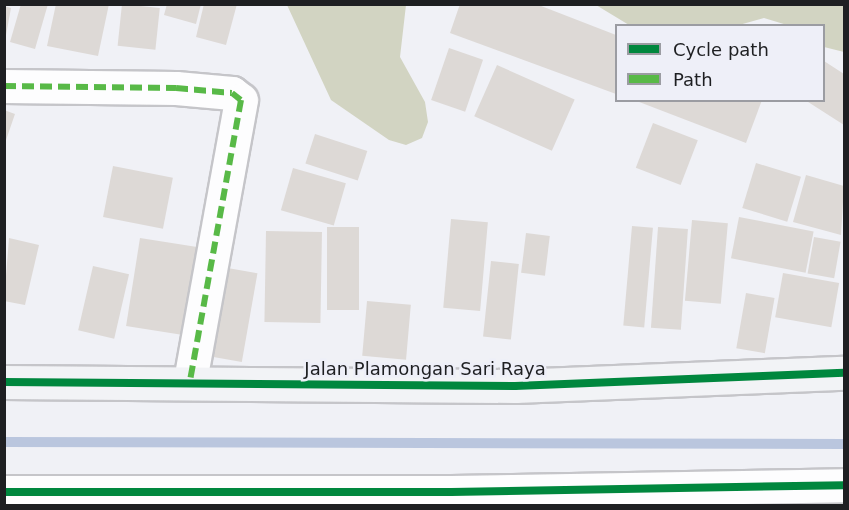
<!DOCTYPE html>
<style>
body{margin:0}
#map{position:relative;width:849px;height:510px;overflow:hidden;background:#f0f1f6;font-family:"DejaVu Sans",sans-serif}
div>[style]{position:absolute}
.forest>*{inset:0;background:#d2d4c2}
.stream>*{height:10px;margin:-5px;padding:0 5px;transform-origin:5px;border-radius:5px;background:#bac6de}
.building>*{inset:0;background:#ddd9d6;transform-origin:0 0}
.roads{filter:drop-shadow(2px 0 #c5c5c9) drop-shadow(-2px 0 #c5c5c9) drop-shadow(0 2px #c5c5c9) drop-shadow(0 -2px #c5c5c9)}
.street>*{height:33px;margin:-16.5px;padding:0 16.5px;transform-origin:16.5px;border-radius:16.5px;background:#fdfdfe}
.secondary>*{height:33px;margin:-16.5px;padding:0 16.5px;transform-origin:16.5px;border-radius:16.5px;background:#f2f3f6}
.quiet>*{height:6px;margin-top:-3px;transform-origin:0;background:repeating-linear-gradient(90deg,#58b947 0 12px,transparent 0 18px)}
.cycleway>*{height:8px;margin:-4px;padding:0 4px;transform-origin:4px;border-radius:4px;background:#00873e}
span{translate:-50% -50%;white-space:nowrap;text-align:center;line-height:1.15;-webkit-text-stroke:5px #eeeff8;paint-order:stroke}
.street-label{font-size:18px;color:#1e1f22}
.frame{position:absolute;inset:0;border:6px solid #1e1f22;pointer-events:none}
.legend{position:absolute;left:615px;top:24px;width:210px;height:78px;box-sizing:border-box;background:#eeeff8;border:2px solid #9b9ca2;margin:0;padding:8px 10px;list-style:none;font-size:18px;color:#1e1f22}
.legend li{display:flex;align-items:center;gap:12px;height:30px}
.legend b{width:30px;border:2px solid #9b9ca2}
</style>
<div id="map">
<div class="forest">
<i style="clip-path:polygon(287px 5px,406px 5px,400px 57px,425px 102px,428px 122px,422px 138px,406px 145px,389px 140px,331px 100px)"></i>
<i style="clip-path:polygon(596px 5px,844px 5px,844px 52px,824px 47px,824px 26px,787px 25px,764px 18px,739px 25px,629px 25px)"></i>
</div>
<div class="stream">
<i style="left:4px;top:442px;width:840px;rotate:0.14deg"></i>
</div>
<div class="building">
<i style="clip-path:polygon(21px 4px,48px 4px,35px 49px,10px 42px)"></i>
<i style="clip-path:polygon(56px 4px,109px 4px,98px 56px,47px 46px)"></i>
<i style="left:122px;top:4px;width:38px;height:42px;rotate:6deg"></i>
<i style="clip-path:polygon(167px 4px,201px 4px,196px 24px,164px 15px)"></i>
<i style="clip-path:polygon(204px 4px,237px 4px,226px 45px,196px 37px)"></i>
<i style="clip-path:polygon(460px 4px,536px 4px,616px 35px,616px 94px,450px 33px)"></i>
<i style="clip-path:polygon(4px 6px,11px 8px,6px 35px,4px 35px)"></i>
<i style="left:449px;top:48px;width:36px;height:55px;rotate:19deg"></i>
<i style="clip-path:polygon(824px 61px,844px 74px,844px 125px,805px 100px,824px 100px)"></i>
<i style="left:497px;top:65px;width:85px;height:56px;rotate:24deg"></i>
<i style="clip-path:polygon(634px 100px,762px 100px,746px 143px)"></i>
<i style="clip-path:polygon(4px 110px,15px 114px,5px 143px,4px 143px)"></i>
<i style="left:653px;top:123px;width:48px;height:48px;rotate:21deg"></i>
<i style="left:315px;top:134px;width:55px;height:31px;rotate:18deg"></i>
<i style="left:756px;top:163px;width:47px;height:47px;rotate:17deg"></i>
<i style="left:113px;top:166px;width:61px;height:52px;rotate:11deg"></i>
<i style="left:293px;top:168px;width:55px;height:44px;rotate:16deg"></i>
<i style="clip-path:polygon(806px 175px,844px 186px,841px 235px,793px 222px)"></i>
<i style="left:739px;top:217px;width:76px;height:42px;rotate:11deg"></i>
<i style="left:451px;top:219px;width:37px;height:89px;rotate:5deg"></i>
<i style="left:692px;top:220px;width:36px;height:81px;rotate:5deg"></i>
<i style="left:632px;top:226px;width:21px;height:100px;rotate:5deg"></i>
<i style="left:327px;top:227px;width:32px;height:83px"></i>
<i style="left:658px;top:227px;width:30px;height:101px;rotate:4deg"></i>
<i style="left:266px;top:231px;width:56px;height:91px;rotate:1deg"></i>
<i style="left:526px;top:233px;width:24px;height:40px;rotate:7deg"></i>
<i style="left:814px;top:237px;width:27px;height:37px;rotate:10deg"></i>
<i style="clip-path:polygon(9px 238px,39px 245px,25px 305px,4px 301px)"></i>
<i style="left:140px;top:238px;width:69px;height:89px;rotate:9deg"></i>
<i style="left:491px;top:261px;width:28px;height:76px;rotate:6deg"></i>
<i style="left:93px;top:266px;width:37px;height:66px;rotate:13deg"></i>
<i style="left:222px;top:267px;width:36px;height:90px;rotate:10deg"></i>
<i style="left:783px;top:273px;width:57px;height:45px;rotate:10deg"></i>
<i style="left:746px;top:293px;width:29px;height:56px;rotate:10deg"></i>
<i style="left:367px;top:301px;width:44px;height:55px;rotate:5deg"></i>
</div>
<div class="roads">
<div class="street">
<i style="left:4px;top:86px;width:172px;rotate:0.7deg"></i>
<i style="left:176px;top:88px;width:56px;rotate:5.1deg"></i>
<i style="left:232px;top:93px;width:11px;rotate:38deg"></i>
<i style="left:241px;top:100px;width:286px;rotate:100.3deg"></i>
<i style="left:4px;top:492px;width:447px"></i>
<i style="left:451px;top:492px;width:393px;rotate:-1deg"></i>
</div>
<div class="secondary">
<i style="left:4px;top:382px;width:511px;rotate:0.45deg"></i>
<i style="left:515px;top:386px;width:329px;rotate:-2.3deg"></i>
</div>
</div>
<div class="quiet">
<i style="left:4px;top:86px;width:172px;rotate:0.7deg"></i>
<i style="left:176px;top:88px;width:56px;rotate:5.1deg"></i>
<i style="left:232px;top:93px;width:11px;rotate:38deg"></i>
<i style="left:241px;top:100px;width:286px;rotate:100.3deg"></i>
</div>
<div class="cycleway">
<i style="left:4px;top:382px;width:511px;rotate:0.45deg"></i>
<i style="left:515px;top:386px;width:329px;rotate:-2.3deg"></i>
<i style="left:4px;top:492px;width:447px"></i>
<i style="left:451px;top:492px;width:393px;rotate:-1deg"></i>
</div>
<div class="street-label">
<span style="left:425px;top:369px">Jalan Plamongan Sari Raya</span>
</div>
<div class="frame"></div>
<ul class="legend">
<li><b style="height:8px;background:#00873e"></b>Cycle path</li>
<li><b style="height:8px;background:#58b947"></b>Path</li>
</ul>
</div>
